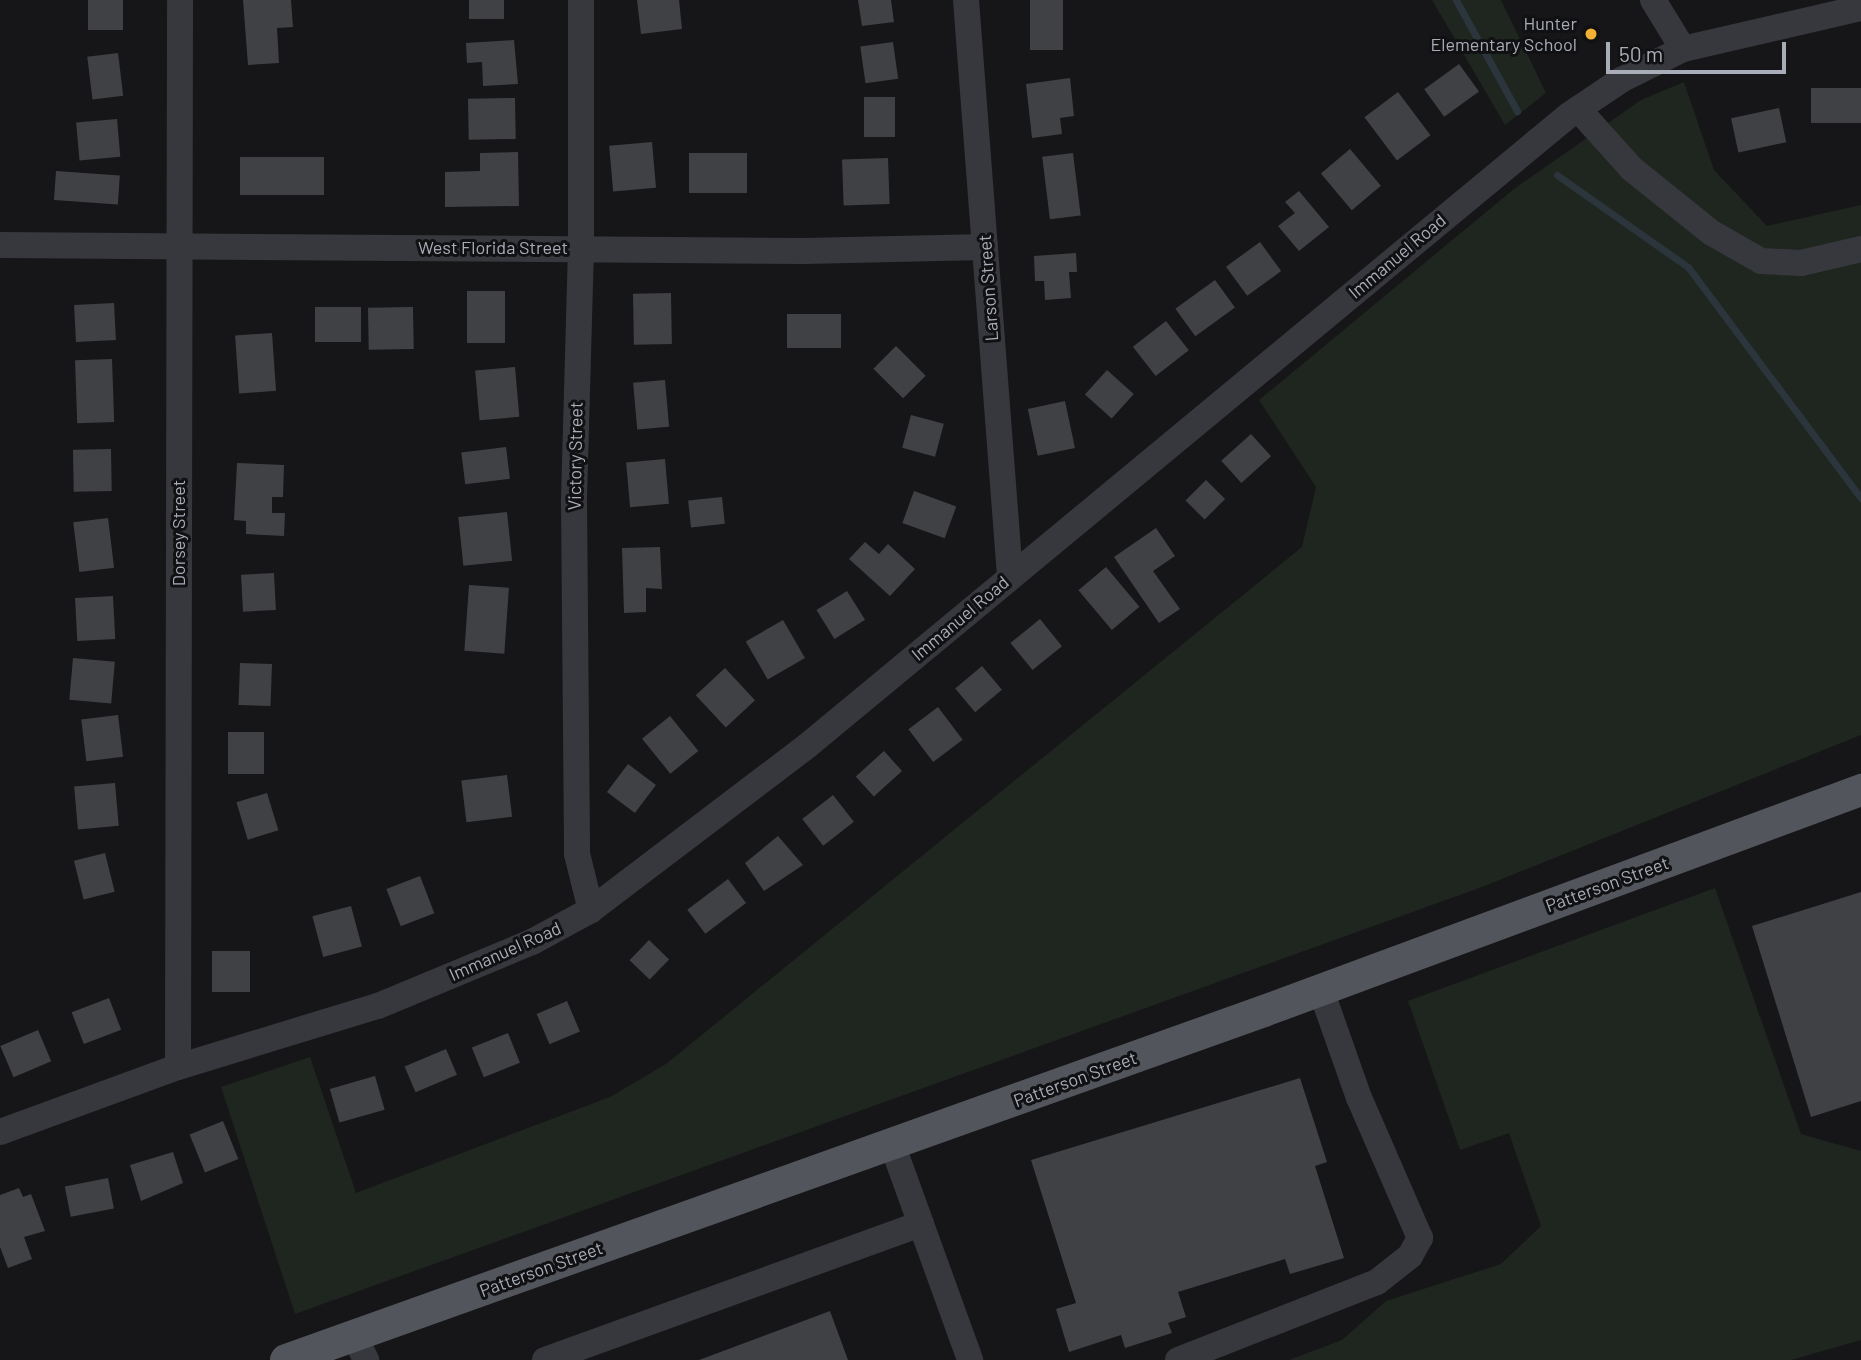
<!DOCTYPE html>
<style>
body{margin:0}
#map{position:relative;width:1861px;height:1360px;overflow:hidden;background:#161618;font-family:Barlow,sans-serif}
div>[style]{position:absolute}
.green>*{inset:0;background:#1e261f}
.stream>*{height:7px;margin:-3.5px;padding:0 3.5px;transform-origin:3.5px;border-radius:3.5px;background:#2c353c}
.building>*{inset:0;background:#404145;transform-origin:0 0}
.minor>*{height:26px;margin:-13px;padding:0 13px;transform-origin:13px;border-radius:13px;background:#37383d}
.major>*{height:32px;margin:-16px;padding:0 16px;transform-origin:16px;border-radius:16px;background:#53555c}
.dots>*{width:19px;height:19px;translate:-50% -50%;box-sizing:border-box;border:4px solid #111113;border-radius:50%}
span{translate:-50% -50%;white-space:nowrap;text-align:center;line-height:1.15;-webkit-text-stroke:6px #111113;paint-order:stroke}
.poi-label{font-size:18px;color:#a8adb8}
.right{translate:-100% -50%;text-align:right}
.street-label{font-size:18px;color:#a8adb8}
.scale{position:absolute;left:1606px;top:42px;width:180px;height:32px;box-sizing:border-box;border:4px solid #a8adb8;border-top:0;padding-left:9px;font-size:21px;line-height:24px;white-space:nowrap;color:#a8adb8;-webkit-text-stroke:5px #111113;paint-order:stroke}
</style>
<div id="map">
<div class="green">
<i style="clip-path:polygon(1432px 0,1501px 0,1546px 93px,1505px 125px)"></i>
<i style="clip-path:polygon(1684px 82px,1714px 170px,1767px 226px,1861px 205px,1861px 735px,1482px 887px,295px 1314px,221px 1087px,310px 1057px,356px 1193px,610px 1097px,666px 1064px,1302px 547px,1316px 487px,1259px 400px,1514px 189px,1641px 100px)"></i>
<i style="clip-path:polygon(1715px 888px,1801px 1134px,1861px 1151px,1861px 1340px,1791px 1360px,1289px 1360px,1342px 1340px,1386px 1301px,1501px 1264px,1541px 1226px,1509px 1133px,1460px 1150px,1408px 1001px)"></i>
</div>
<div class="stream">
<i style="left:1456px;top:0;width:127px;rotate:61.2deg"></i>
<i style="left:1557px;top:175px;width:160px;rotate:35.1deg"></i>
<i style="left:1688px;top:267px;width:289px;rotate:53.2deg"></i>
</div>
<div class="building">
<i style="left:88px;top:0;width:35px;height:30px"></i>
<i style="clip-path:polygon(243px 0,291px 0,293px 27px,277px 28px,279px 63px,248px 65px)"></i>
<i style="left:469px;top:0;width:35px;height:19px"></i>
<i style="clip-path:polygon(637px 0,679px 0,682px 29px,641px 34px)"></i>
<i style="clip-path:polygon(858px 0,891px 0,894px 22px,862px 26px)"></i>
<i style="left:1030px;top:0;width:33px;height:50px"></i>
<i style="clip-path:polygon(514px 40px,518px 84px,483px 86px,482px 62px,467px 63px,466px 43px)"></i>
<i style="left:893px;top:42px;width:37px;height:33px;rotate:82deg"></i>
<i style="left:118px;top:53px;width:43px;height:31px;rotate:83deg"></i>
<i style="left:1459px;top:64px;width:34px;height:43px;rotate:54deg"></i>
<i style="clip-path:polygon(1070px 78px,1074px 116px,1060px 118px,1062px 134px,1032px 138px,1026px 84px)"></i>
<i style="left:1861px;top:88px;width:35px;height:50px;rotate:90deg"></i>
<i style="left:1398px;top:92px;width:54px;height:42px;rotate:53deg"></i>
<i style="left:864px;top:97px;width:31px;height:40px"></i>
<i style="left:515px;top:98px;width:41px;height:47px;rotate:89deg"></i>
<i style="left:1779px;top:108px;width:35px;height:49px;rotate:78deg"></i>
<i style="left:117px;top:119px;width:38px;height:41px;rotate:85deg"></i>
<i style="left:652px;top:142px;width:46px;height:43px;rotate:85deg"></i>
<i style="left:1350px;top:149px;width:48px;height:38px;rotate:50deg"></i>
<i style="clip-path:polygon(518px 152px,519px 206px,445px 207px,445px 172px,480px 171px,480px 153px)"></i>
<i style="left:747px;top:153px;width:40px;height:58px;rotate:90deg"></i>
<i style="left:1073px;top:153px;width:63px;height:31px;rotate:83deg"></i>
<i style="left:324px;top:157px;width:38px;height:84px;rotate:90deg"></i>
<i style="left:888px;top:158px;width:46px;height:46px;rotate:88deg"></i>
<i style="left:56px;top:171px;width:64px;height:29px;rotate:4deg"></i>
<i style="clip-path:polygon(1299px 191px,1329px 227px,1299px 251px,1278px 226px,1295px 213px,1285px 202px)"></i>
<i style="left:1260px;top:242px;width:36px;height:42px;rotate:54deg"></i>
<i style="clip-path:polygon(1076px 253px,1077px 272px,1069px 272px,1071px 298px,1045px 300px,1044px 281px,1035px 281px,1034px 256px)"></i>
<i style="left:1215px;top:280px;width:34px;height:49px;rotate:54deg"></i>
<i style="left:505px;top:291px;width:52px;height:38px;rotate:90deg"></i>
<i style="left:671px;top:293px;width:51px;height:38px;rotate:89deg"></i>
<i style="left:114px;top:303px;width:37px;height:40px;rotate:87deg"></i>
<i style="left:315px;top:307px;width:46px;height:35px"></i>
<i style="left:413px;top:307px;width:42px;height:45px;rotate:89deg"></i>
<i style="left:787px;top:314px;width:54px;height:34px"></i>
<i style="left:1166px;top:321px;width:37px;height:42px;rotate:52deg"></i>
<i style="left:272px;top:333px;width:58px;height:37px;rotate:86deg"></i>
<i style="left:896px;top:346px;width:42px;height:32px;rotate:45deg"></i>
<i style="left:112px;top:359px;width:63px;height:37px;rotate:88deg"></i>
<i style="left:515px;top:367px;width:50px;height:40px;rotate:85deg"></i>
<i style="left:1107px;top:370px;width:36px;height:33px;rotate:42deg"></i>
<i style="left:665px;top:380px;width:47px;height:32px;rotate:85deg"></i>
<i style="left:1065px;top:401px;width:48px;height:38px;rotate:78deg"></i>
<i style="left:911px;top:415px;width:34px;height:34px;rotate:15deg"></i>
<i style="left:1251px;top:434px;width:30px;height:40px;rotate:48deg"></i>
<i style="left:506px;top:447px;width:32px;height:45px;rotate:83deg"></i>
<i style="left:111px;top:449px;width:42px;height:38px;rotate:89deg"></i>
<i style="left:665px;top:459px;width:45px;height:39px;rotate:85deg"></i>
<i style="clip-path:polygon(237px 463px,284px 465px,283px 497px,272px 497px,272px 513px,285px 513px,284px 536px,246px 534px,246px 521px,234px 520px)"></i>
<i style="left:1206px;top:480px;width:27px;height:29px;rotate:45deg"></i>
<i style="left:914px;top:491px;width:45px;height:34px;rotate:20deg"></i>
<i style="left:722px;top:497px;width:27px;height:34px;rotate:84deg"></i>
<i style="left:507px;top:512px;width:49px;height:49px;rotate:84deg"></i>
<i style="left:108px;top:518px;width:50px;height:35px;rotate:83deg"></i>
<i style="clip-path:polygon(1156px 528px,1175px 556px,1153px 571px,1180px 609px,1159px 623px,1114px 557px)"></i>
<i style="clip-path:polygon(865px 542px,879px 554px,888px 544px,915px 569px,890px 596px,849px 559px)"></i>
<i style="clip-path:polygon(660px 547px,662px 589px,646px 588px,646px 612px,624px 613px,622px 548px)"></i>
<i style="left:1106px;top:567px;width:52px;height:36px;rotate:50deg"></i>
<i style="left:274px;top:573px;width:37px;height:33px;rotate:87deg"></i>
<i style="left:469px;top:585px;width:40px;height:66px;rotate:4deg"></i>
<i style="left:847px;top:591px;width:34px;height:36px;rotate:58deg"></i>
<i style="left:113px;top:596px;width:43px;height:38px;rotate:87deg"></i>
<i style="left:1040px;top:619px;width:35px;height:38px;rotate:51deg"></i>
<i style="left:783px;top:620px;width:44px;height:43px;rotate:60deg"></i>
<i style="left:73px;top:658px;width:42px;height:42px;rotate:5deg"></i>
<i style="left:240px;top:663px;width:32px;height:42px;rotate:2deg"></i>
<i style="left:982px;top:666px;width:31px;height:35px;rotate:50deg"></i>
<i style="left:725px;top:668px;width:44px;height:40px;rotate:47deg"></i>
<i style="left:938px;top:707px;width:41px;height:37px;rotate:53deg"></i>
<i style="left:118px;top:715px;width:42px;height:37px;rotate:83deg"></i>
<i style="left:670px;top:716px;width:45px;height:36px;rotate:51deg"></i>
<i style="left:228px;top:732px;width:36px;height:42px"></i>
<i style="left:884px;top:751px;width:27px;height:38px;rotate:48deg"></i>
<i style="left:628px;top:764px;width:35px;height:35px;rotate:37deg"></i>
<i style="left:507px;top:775px;width:42px;height:46px;rotate:83deg"></i>
<i style="left:115px;top:783px;width:43px;height:41px;rotate:85deg"></i>
<i style="left:267px;top:793px;width:39px;height:32px;rotate:73deg"></i>
<i style="left:833px;top:795px;width:34px;height:39px;rotate:52deg"></i>
<i style="clip-path:polygon(778px 836px,803px 865px,764px 891px,745px 863px)"></i>
<i style="left:105px;top:853px;width:40px;height:32px;rotate:76deg"></i>
<i style="left:420px;top:876px;width:40px;height:36px;rotate:69deg"></i>
<i style="left:728px;top:879px;width:30px;height:51px;rotate:53deg"></i>
<i style="clip-path:polygon(1861px 892px,1861px 1101px,1811px 1117px,1752px 926px)"></i>
<i style="left:351px;top:906px;width:42px;height:40px;rotate:75deg"></i>
<i style="left:649px;top:940px;width:28px;height:28px;rotate:44deg"></i>
<i style="left:212px;top:951px;width:38px;height:41px"></i>
<i style="left:109px;top:998px;width:34px;height:40px;rotate:69deg"></i>
<i style="left:567px;top:1001px;width:33px;height:33px;rotate:67deg"></i>
<i style="left:38px;top:1030px;width:34px;height:41px;rotate:67deg"></i>
<i style="left:508px;top:1033px;width:32px;height:39px;rotate:68deg"></i>
<i style="left:446px;top:1049px;width:28px;height:45px;rotate:67deg"></i>
<i style="left:375px;top:1076px;width:35px;height:47px;rotate:74deg"></i>
<i style="clip-path:polygon(1300px 1078px,1327px 1162px,1315px 1166px,1344px 1258px,1290px 1274px,1285px 1259px,1178px 1292px,1186px 1317px,1168px 1323px,1172px 1333px,1125px 1348px,1121px 1335px,1069px 1352px,1056px 1309px,1076px 1303px,1031px 1160px)"></i>
<i style="left:223px;top:1121px;width:41px;height:36px;rotate:68deg"></i>
<i style="clip-path:polygon(173px 1152px,183px 1183px,141px 1201px,130px 1165px)"></i>
<i style="left:108px;top:1178px;width:31px;height:44px;rotate:79deg"></i>
<i style="clip-path:polygon(19px 1188px,23px 1197px,31px 1194px,45px 1231px,24px 1237px,32px 1259px,8px 1268px,0 1247px,0 1195px)"></i>
<i style="clip-path:polygon(830px 1311px,848px 1360px,699px 1360px)"></i>
</div>
<div class="minor">
<i style="left:581px;top:0;width:248px;rotate:90deg"></i>
<i style="left:581px;top:248px;width:253px;rotate:91.6deg"></i>
<i style="left:574px;top:501px;width:353px;rotate:89.5deg"></i>
<i style="left:577px;top:854px;width:58px;rotate:76deg"></i>
<i style="left:966px;top:0;width:578px;rotate:85.63deg"></i>
<i style="left:1653px;top:0;width:57px;rotate:58.5deg"></i>
<i style="left:1578px;top:109px;width:81px;rotate:48deg"></i>
<i style="left:1632px;top:169px;width:102px;rotate:38.7deg"></i>
<i style="left:1712px;top:233px;width:56px;rotate:29.7deg"></i>
<i style="left:1761px;top:261px;width:40px;rotate:2.9deg"></i>
<i style="left:1801px;top:263px;width:62px;rotate:-13.1deg"></i>
<i style="left:0;top:245px;width:804px;rotate:0.43deg"></i>
<i style="left:804px;top:251px;width:181px;rotate:-1.3deg"></i>
<i style="left:178px;top:1067px;width:1067px;rotate:-89.89deg"></i>
<i style="left:0;top:1132px;width:189px;rotate:-20.1deg"></i>
<i style="left:178px;top:1067px;width:209px;rotate:-17deg"></i>
<i style="left:378px;top:1006px;width:167px;rotate:-22.6deg"></i>
<i style="left:532px;top:942px;width:67px;rotate:-28.5deg"></i>
<i style="left:591px;top:910px;width:271px;rotate:-37.2deg"></i>
<i style="left:807px;top:746px;width:989px;rotate:-39.63deg"></i>
<i style="left:1569px;top:115px;width:63px;rotate:-33.9deg"></i>
<i style="left:1621px;top:80px;width:69px;rotate:-26.6deg"></i>
<i style="left:1683px;top:49px;width:183px;rotate:-13deg"></i>
<i style="left:892px;top:1144px;width:230px;rotate:70.1deg"></i>
<i style="left:354px;top:1336px;width:27px;rotate:63deg"></i>
<i style="left:545px;top:1360px;width:400px;rotate:-19.9deg"></i>
<i style="left:1178px;top:1360px;width:214px;rotate:-21.4deg"></i>
<i style="left:1377px;top:1282px;width:42px;rotate:-38.2deg"></i>
<i style="left:1410px;top:1256px;width:21px;rotate:-61deg"></i>
<i style="left:1420px;top:1238px;width:153px;rotate:-113.5deg"></i>
<i style="left:1359px;top:1098px;width:114px;rotate:-109.4deg"></i>
</div>
<div class="major">
<i style="left:286px;top:1360px;width:1038px;rotate:-19.64deg"></i>
<i style="left:1264px;top:1011px;width:637px;rotate:-20.31deg"></i>
</div>
<div class="dots">
<i style="left:1591px;top:34px;background:#f2b134"></i>
</div>
<div class="poi-label">
<span class="right" style="left:1577px;top:34px">Hunter<br>Elementary School</span>
</div>
<div class="street-label">
<span style="left:493px;top:247px">West Florida Street</span>
<span style="left:1397px;top:256px;rotate:-40deg">Immanuel Road</span>
<span style="left:988px;top:288px;rotate:-94deg">Larson Street</span>
<span style="left:575px;top:456px;rotate:-89deg">Victory Street</span>
<span style="left:178px;top:533px;rotate:-90deg">Dorsey Street</span>
<span style="left:960px;top:618px;rotate:-40deg">Immanuel Road</span>
<span style="left:1607px;top:884px;rotate:-20deg">Patterson Street</span>
<span style="left:505px;top:951px;rotate:-24deg">Immanuel Road</span>
<span style="left:1075px;top:1079px;rotate:-20deg">Patterson Street</span>
<span style="left:541px;top:1269px;rotate:-20deg">Patterson Street</span>
</div>
<div class="scale">50 m</div>
</div>
